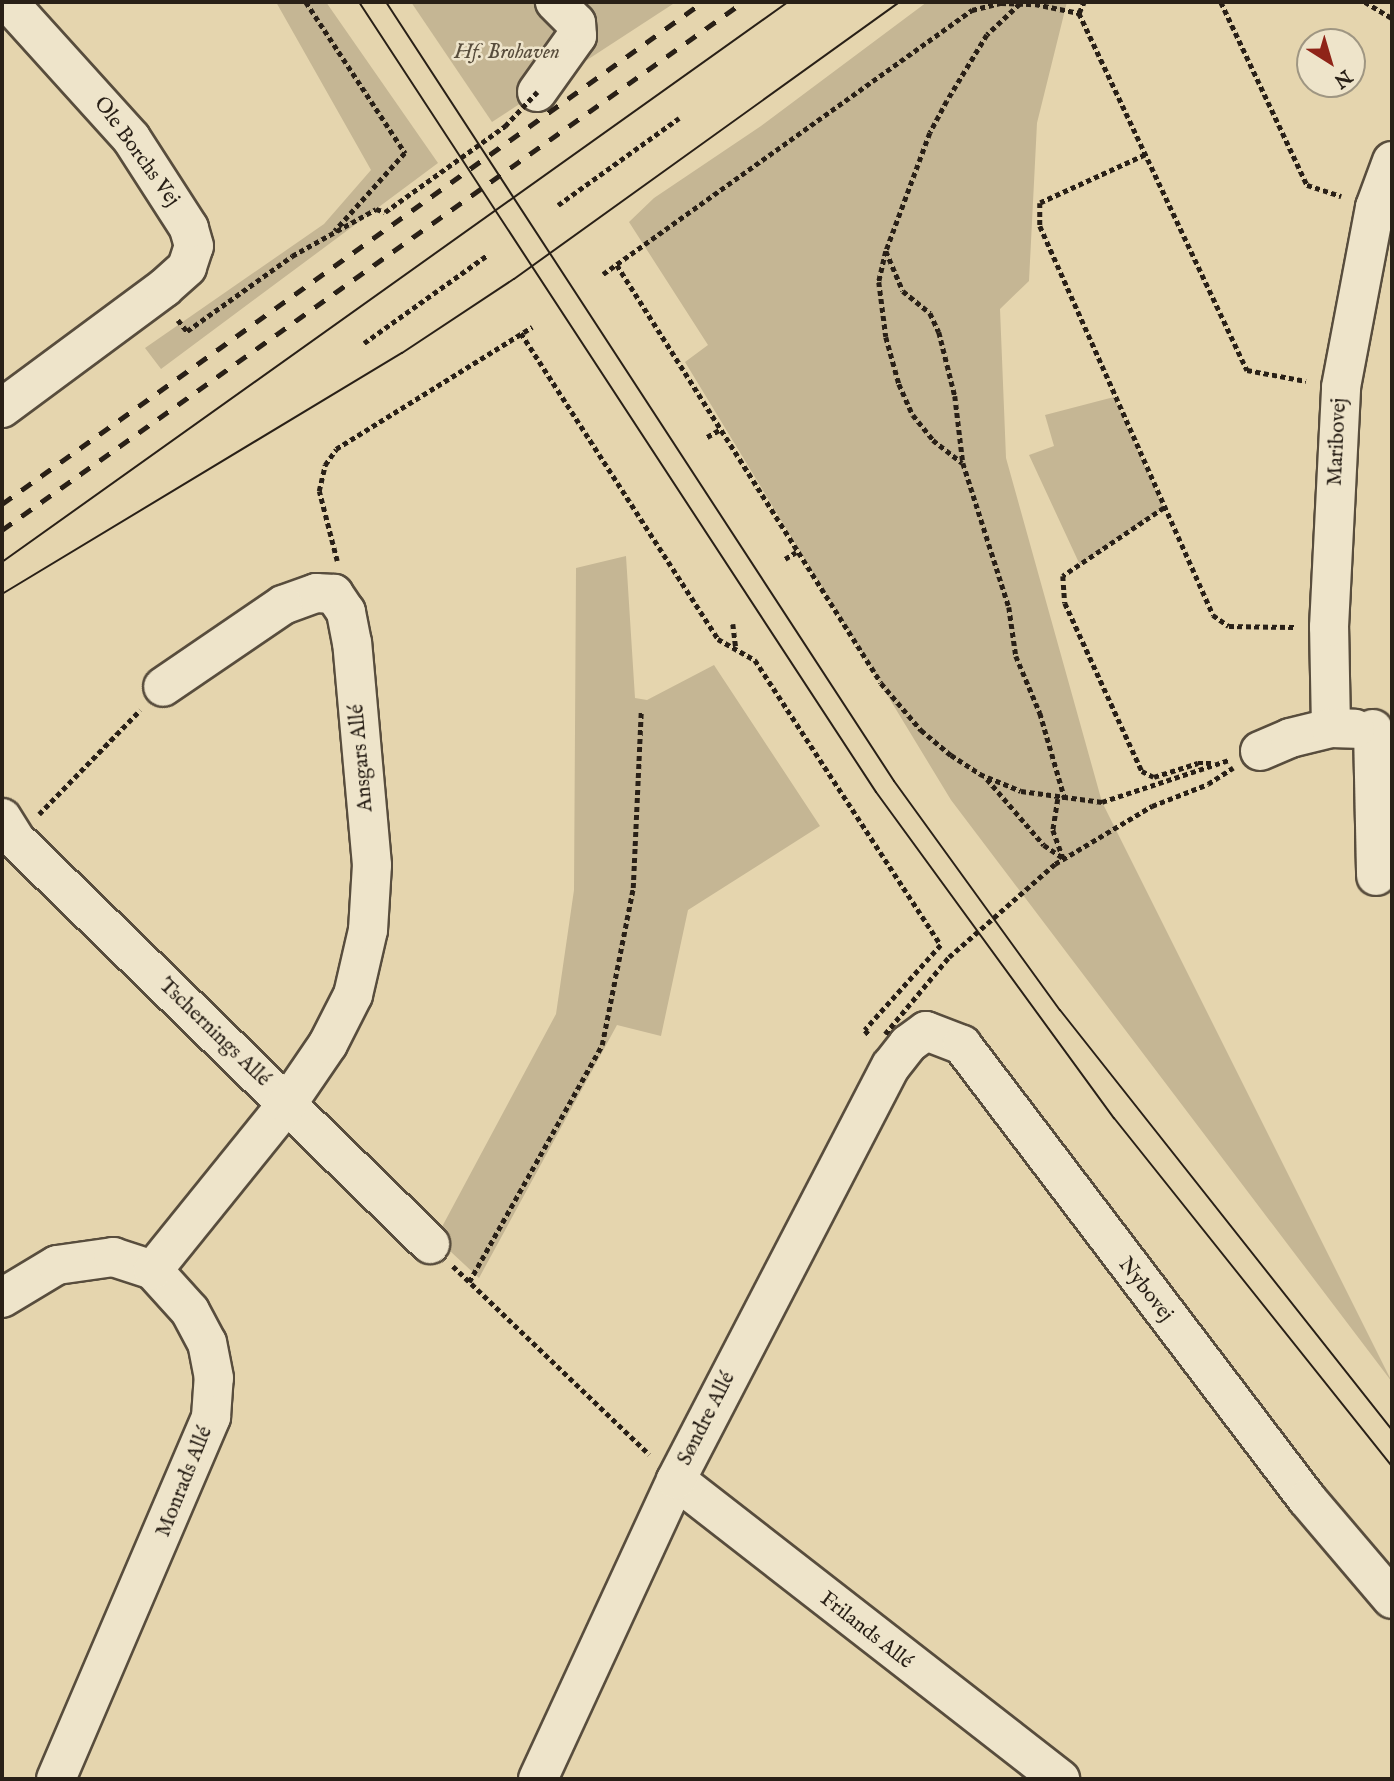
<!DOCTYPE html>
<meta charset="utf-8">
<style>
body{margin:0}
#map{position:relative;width:1394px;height:1781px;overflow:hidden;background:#e5d5ae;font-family:"IM FELL English",serif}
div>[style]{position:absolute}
.green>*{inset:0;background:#c5b694}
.path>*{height:4.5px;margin-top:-2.25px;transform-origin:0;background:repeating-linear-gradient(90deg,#292017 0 5px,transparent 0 8.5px)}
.roads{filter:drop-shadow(2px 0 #584d3d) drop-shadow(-2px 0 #584d3d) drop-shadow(0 2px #584d3d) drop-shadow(0 -2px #584d3d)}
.minor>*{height:38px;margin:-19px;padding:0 19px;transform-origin:19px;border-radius:19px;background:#eee4ca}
.tram>*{height:2px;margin:-1px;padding:0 1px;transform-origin:1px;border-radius:1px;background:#292017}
.rail>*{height:5px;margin-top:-2.5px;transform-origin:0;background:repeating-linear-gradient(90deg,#292017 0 12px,transparent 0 24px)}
.path-bridge>*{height:4.5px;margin-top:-2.25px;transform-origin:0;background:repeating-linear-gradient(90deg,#292017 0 5px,transparent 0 8.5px)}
span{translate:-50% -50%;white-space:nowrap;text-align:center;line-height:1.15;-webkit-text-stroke:5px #eee4ca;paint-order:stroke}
.park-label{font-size:21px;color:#584d3c;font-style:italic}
.street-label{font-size:21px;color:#292017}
.frame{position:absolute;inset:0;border:4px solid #292017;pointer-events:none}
.north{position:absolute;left:1296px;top:28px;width:70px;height:70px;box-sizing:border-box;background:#eee4ca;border:2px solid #9f9682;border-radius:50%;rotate:143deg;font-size:19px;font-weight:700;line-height:28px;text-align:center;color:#292017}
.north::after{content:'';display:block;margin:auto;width:24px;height:32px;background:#8f2418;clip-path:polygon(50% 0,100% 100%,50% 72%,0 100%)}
</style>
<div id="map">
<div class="green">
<i style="clip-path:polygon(276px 2px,326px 2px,438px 163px,161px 369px,145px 348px,324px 224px,371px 170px)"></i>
<i style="clip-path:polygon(411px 2px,676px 2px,492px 122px)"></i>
<i style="clip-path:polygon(927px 2px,1067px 2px,1037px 123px,1029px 281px,1000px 309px,1006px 458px,1102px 802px,1392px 1382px,951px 800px,685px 362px,708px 345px,629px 222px,654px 198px,761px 126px)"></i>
<i style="clip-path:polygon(1114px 397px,1164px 508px,1080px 565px,1029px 455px,1054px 446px,1045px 415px)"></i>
<i style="clip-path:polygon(626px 556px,635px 698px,647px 700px,714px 665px,820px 826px,688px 910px,661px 1036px,617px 1025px,479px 1278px,436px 1238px,556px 1014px,574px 890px,576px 568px)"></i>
</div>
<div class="path">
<i style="left:306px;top:2px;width:181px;rotate:56.7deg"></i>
<i style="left:405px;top:153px;width:105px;rotate:131.9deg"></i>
<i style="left:1221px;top:2px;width:202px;rotate:64.8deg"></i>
<i style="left:1307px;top:185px;width:36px;rotate:18deg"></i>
<i style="left:1365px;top:2px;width:31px;rotate:31deg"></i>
<i style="left:1020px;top:4px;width:45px;rotate:136.8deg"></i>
<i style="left:987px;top:35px;width:77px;rotate:121.2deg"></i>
<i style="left:947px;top:101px;width:36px;rotate:118deg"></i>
<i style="left:930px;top:133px;width:126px;rotate:110.4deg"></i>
<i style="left:886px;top:251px;width:43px;rotate:67deg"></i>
<i style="left:903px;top:291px;width:35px;rotate:39deg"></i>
<i style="left:930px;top:313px;width:21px;rotate:65deg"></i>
<i style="left:939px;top:332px;width:66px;rotate:76deg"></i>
<i style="left:955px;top:396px;width:67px;rotate:83.2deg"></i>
<i style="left:963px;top:463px;width:151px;rotate:72.3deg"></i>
<i style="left:1009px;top:607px;width:49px;rotate:81.9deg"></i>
<i style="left:1016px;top:656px;width:62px;rotate:67.2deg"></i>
<i style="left:1040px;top:713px;width:90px;rotate:73.8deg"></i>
<i style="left:1079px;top:13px;width:12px;rotate:-66deg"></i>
<i style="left:1145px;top:155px;width:115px;rotate:155.4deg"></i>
<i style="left:1040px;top:203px;width:23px;rotate:90deg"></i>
<i style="left:1040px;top:226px;width:426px;rotate:66deg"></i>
<i style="left:1213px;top:615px;width:19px;rotate:35deg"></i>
<i style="left:1229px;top:626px;width:65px;rotate:0.9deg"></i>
<i style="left:558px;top:205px;width:149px;rotate:-35.7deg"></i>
<i style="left:886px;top:251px;width:32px;rotate:103deg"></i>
<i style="left:879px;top:282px;width:55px;rotate:82.7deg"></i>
<i style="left:886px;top:337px;width:49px;rotate:74.5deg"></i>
<i style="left:899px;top:384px;width:34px;rotate:66deg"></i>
<i style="left:913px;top:415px;width:32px;rotate:51deg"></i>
<i style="left:933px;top:440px;width:37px;rotate:38deg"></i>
<i style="left:617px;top:265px;width:494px;rotate:57.7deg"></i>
<i style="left:881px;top:683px;width:62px;rotate:49.6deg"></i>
<i style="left:921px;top:730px;width:39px;rotate:40deg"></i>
<i style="left:951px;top:755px;width:35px;rotate:33deg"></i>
<i style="left:980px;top:774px;width:44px;rotate:22.5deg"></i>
<i style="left:1021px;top:791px;width:82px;rotate:7.7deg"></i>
<i style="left:1102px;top:802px;width:134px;rotate:-18.3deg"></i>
<i style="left:603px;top:274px;width:454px;rotate:-35.6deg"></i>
<i style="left:972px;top:10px;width:30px;rotate:-14deg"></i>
<i style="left:1001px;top:3px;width:34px;rotate:2deg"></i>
<i style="left:1035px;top:4px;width:45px;rotate:11.6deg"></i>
<i style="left:1079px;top:13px;width:395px;rotate:64.8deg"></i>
<i style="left:1247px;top:370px;width:60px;rotate:10.6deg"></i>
<i style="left:521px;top:333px;width:364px;rotate:57.2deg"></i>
<i style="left:718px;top:639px;width:43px;rotate:29.6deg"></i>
<i style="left:755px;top:660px;width:340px;rotate:56.9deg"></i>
<i style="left:941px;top:945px;width:114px;rotate:131.8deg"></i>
<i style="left:865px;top:1030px;width:8px;rotate:50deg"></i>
<i style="left:364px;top:343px;width:150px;rotate:-35.5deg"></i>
<i style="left:707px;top:437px;width:14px;rotate:-30deg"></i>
<i style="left:1164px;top:508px;width:122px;rotate:146deg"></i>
<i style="left:1063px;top:576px;width:27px;rotate:86deg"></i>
<i style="left:1065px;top:603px;width:185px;rotate:65.4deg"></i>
<i style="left:1142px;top:771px;width:13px;rotate:27deg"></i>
<i style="left:1154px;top:777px;width:46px;rotate:-17.7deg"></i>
<i style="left:1198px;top:763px;width:16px"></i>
<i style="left:785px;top:559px;width:13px;rotate:-32deg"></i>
<i style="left:337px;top:561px;width:72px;rotate:-104.4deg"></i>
<i style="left:319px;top:491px;width:27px;rotate:-77deg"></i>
<i style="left:325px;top:465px;width:19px;rotate:-55deg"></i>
<i style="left:336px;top:449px;width:231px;rotate:-31.9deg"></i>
<i style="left:733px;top:624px;width:25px;rotate:83deg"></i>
<i style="left:987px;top:779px;width:87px;rotate:49.2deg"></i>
<i style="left:1044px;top:845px;width:23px;rotate:34deg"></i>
<i style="left:1058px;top:799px;width:31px;rotate:99deg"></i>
<i style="left:1053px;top:830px;width:30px;rotate:70deg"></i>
<i style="left:39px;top:814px;width:145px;rotate:-45.8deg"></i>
<i style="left:1055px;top:864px;width:113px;rotate:-30.9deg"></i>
<i style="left:1152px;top:806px;width:60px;rotate:-21.4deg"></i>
<i style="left:1208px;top:784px;width:30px;rotate:-33deg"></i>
<i style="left:453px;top:1266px;width:272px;rotate:43.8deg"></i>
<i style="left:469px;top:1282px;width:272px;rotate:-60.7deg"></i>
<i style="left:602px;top:1045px;width:160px;rotate:-78.8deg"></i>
<i style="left:633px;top:888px;width:178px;rotate:-87.4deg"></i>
</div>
<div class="roads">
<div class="minor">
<i style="left:537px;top:92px;width:69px;rotate:-54.5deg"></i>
<i style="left:577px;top:36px;width:13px;rotate:-94deg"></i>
<i style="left:576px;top:23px;width:30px;rotate:-135deg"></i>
<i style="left:2px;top:408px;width:202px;rotate:-36.5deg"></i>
<i style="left:164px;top:288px;width:31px;rotate:-42deg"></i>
<i style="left:187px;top:267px;width:22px;rotate:-72deg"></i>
<i style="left:194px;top:246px;width:19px;rotate:-106deg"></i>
<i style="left:189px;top:228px;width:107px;rotate:-122.8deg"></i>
<i style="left:131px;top:138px;width:183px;rotate:-132.1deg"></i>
<i style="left:1331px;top:728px;width:101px;rotate:-91.1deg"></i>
<i style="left:1329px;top:627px;width:240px;rotate:-87.1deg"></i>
<i style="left:1341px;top:387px;width:183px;rotate:-79.3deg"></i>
<i style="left:1375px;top:207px;width:49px;rotate:-69.7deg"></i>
<i style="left:1373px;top:729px;width:147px;rotate:88.8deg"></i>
<i style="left:1260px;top:751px;width:33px;rotate:-23deg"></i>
<i style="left:1290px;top:738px;width:42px;rotate:-13.7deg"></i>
<i style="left:1331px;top:728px;width:24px;rotate:2deg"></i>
<i style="left:2px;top:818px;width:25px;rotate:58deg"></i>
<i style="left:15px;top:839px;width:580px;rotate:44.3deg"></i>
<i style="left:2px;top:1298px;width:64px;rotate:-31deg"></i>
<i style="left:57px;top:1265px;width:57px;rotate:-8.1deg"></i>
<i style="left:113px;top:1257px;width:42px;rotate:18deg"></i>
<i style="left:676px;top:1480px;width:487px;rotate:37.9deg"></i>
<i style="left:56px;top:1779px;width:394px;rotate:-66.8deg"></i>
<i style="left:211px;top:1417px;width:39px;rotate:-86deg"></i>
<i style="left:214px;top:1378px;width:36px;rotate:-101deg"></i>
<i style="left:207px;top:1343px;width:36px;rotate:-118deg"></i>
<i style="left:190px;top:1311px;width:55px;rotate:-132.1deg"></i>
<i style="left:153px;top:1270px;width:213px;rotate:-51.1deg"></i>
<i style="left:287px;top:1104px;width:73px;rotate:-55.7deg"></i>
<i style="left:328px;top:1044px;width:55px;rotate:-63deg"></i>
<i style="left:353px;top:995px;width:67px;rotate:-77deg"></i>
<i style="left:368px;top:930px;width:65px;rotate:-86.5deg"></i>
<i style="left:372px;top:865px;width:223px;rotate:-95.1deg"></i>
<i style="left:352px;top:643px;width:32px;rotate:-101deg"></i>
<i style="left:346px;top:612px;width:22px;rotate:-124deg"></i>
<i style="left:334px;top:594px;width:18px;rotate:-177deg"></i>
<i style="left:316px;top:593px;width:35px;rotate:160deg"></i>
<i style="left:283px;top:605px;width:145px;rotate:145.7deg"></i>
<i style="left:538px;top:1779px;width:329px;rotate:-65.2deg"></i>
<i style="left:676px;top:1480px;width:466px;rotate:-62.6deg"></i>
<i style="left:891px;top:1066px;width:28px;rotate:-52deg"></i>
<i style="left:908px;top:1044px;width:22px;rotate:-36deg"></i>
<i style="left:926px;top:1031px;width:39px;rotate:21deg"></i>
<i style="left:962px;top:1045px;width:570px;rotate:52.77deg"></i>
<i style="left:1307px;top:1499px;width:131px;rotate:49.6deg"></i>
</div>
</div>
<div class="tram">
<i style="left:359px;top:2px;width:944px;rotate:56.8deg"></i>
<i style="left:876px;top:792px;width:404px;rotate:53.9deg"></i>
<i style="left:1114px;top:1118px;width:445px;rotate:51.4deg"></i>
<i style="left:386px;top:2px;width:930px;rotate:56.89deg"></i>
<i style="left:894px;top:781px;width:283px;rotate:54.1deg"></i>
<i style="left:1060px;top:1010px;width:535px;rotate:51.67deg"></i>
<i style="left:2px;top:562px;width:965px;rotate:-35.47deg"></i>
<i style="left:2px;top:594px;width:467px;rotate:-31.1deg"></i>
<i style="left:402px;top:353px;width:134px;rotate:-33.5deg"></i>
<i style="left:514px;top:279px;width:474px;rotate:-35.7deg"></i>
</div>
<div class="rail">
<i style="left:2px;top:504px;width:862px;rotate:-35.61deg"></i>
<i style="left:2px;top:530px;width:910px;rotate:-35.47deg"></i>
</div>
<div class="path-bridge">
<i style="left:178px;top:320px;width:14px;rotate:51deg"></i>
<i style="left:187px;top:331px;width:129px;rotate:-35.5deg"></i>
<i style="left:292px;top:256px;width:96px;rotate:-29.2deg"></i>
<i style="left:376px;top:209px;width:9px;rotate:18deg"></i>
<i style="left:385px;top:212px;width:148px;rotate:-35.6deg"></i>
<i style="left:505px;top:126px;width:47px;rotate:-46.7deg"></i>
<i style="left:885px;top:1034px;width:100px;rotate:-50.3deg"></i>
<i style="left:949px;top:957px;width:141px;rotate:-41.3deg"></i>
</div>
<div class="park-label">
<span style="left:507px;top:53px">Hf. Brohaven</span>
</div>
<div class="street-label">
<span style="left:136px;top:152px;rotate:54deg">Ole Borchs Vej</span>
<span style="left:1338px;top:442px;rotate:-87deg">Maribovej</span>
<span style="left:362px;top:758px;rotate:-95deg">Ansgars Allé</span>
<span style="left:214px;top:1033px;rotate:44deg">Tschernings Allé</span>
<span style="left:1145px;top:1290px;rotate:52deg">Nybovej</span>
<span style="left:707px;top:1419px;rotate:-63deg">Søndre Allé</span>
<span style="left:185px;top:1482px;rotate:-68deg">Monrads Allé</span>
<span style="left:866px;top:1631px;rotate:38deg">Frilands Allé</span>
</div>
<div class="frame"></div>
<div class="north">N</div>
</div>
